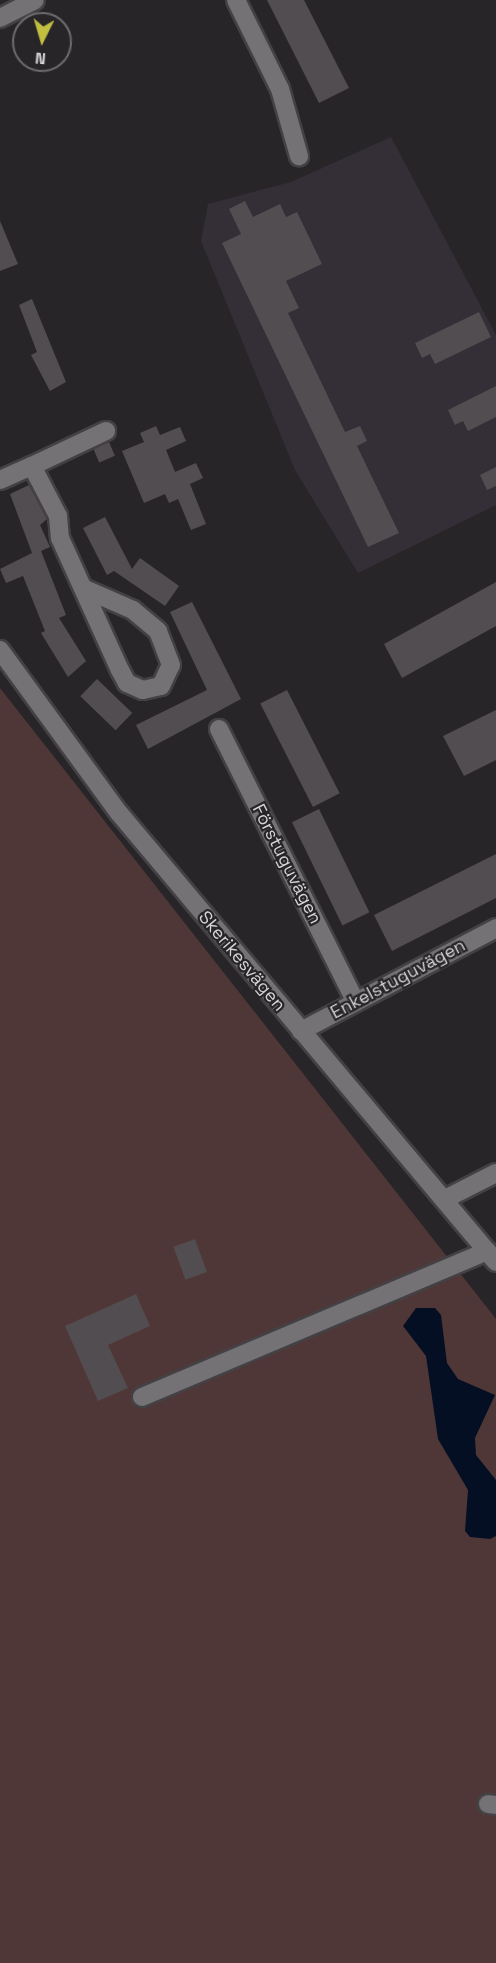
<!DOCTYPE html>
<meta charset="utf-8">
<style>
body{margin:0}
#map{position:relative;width:496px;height:1963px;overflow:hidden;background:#282529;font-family:"Space Grotesk",sans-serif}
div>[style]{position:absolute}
.built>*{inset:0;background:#342e36}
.green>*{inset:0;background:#503737}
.water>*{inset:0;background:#040f24}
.building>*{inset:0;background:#524d50;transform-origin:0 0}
.roads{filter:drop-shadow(2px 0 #444145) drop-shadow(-2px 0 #444145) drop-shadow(0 2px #444145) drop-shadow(0 -2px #444145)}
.minor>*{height:18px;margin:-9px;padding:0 9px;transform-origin:9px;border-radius:9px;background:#757276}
span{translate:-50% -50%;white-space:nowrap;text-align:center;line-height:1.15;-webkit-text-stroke:4.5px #282529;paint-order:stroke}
.street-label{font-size:18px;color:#d6d4d6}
.north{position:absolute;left:12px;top:12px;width:60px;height:60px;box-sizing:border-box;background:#282529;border:2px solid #6e6b6e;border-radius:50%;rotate:185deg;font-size:16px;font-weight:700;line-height:24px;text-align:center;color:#d6d4d6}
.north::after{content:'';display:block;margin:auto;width:21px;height:27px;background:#c1be40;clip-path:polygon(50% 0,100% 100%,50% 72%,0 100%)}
</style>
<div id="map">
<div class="built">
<i style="clip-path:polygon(391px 137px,496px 335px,496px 505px,358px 573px,295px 470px,201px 241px,208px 204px,291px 182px)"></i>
</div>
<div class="green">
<i style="clip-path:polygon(0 688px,496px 1319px,496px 1963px,0 1963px)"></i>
</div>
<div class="water">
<i style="clip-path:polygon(416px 1308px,435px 1308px,441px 1315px,447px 1363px,458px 1379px,495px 1395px,475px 1438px,476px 1455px,496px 1480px,496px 1536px,490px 1539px,470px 1537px,465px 1531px,468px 1490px,438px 1439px,426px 1356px,403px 1326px)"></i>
</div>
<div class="building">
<i style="clip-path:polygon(267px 0,304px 0,349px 88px,319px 103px)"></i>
<i style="clip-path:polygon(245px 201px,253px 217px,280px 204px,286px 217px,297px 212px,322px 264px,286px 281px,299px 308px,288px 313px,345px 432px,360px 426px,367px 441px,357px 446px,399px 533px,368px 547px,222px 243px,241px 234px,229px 209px)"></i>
<i style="clip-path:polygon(0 221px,18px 264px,0 271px)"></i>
<i style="clip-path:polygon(32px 299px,66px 382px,50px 391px,31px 355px,37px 352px,19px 305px)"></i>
<i style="clip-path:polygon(479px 312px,491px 337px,435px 364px,430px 354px,422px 358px,415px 343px)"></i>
<i style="clip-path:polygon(496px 386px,496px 417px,468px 431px,463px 421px,455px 425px,448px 410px)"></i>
<i style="clip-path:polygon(156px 426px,160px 435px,180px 427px,186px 441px,166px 450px,175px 472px,196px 463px,203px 478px,190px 484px,206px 524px,191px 530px,178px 499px,169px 503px,165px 494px,144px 503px,122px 451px,144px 442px,140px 433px)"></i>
<i style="left:109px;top:442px;width:15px;height:17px;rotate:67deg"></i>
<i style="clip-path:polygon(496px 467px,496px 486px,487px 490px,480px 475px)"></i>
<i style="clip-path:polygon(29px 485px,47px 519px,40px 525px,50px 547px,41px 551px,66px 615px,59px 618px,86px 661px,68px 677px,41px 633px,45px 631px,23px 576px,6px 583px,0 569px,32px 553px,10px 494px)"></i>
<i style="clip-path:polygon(105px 517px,132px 569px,140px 558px,179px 586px,165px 606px,114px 571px,107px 575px,83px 528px)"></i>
<i style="clip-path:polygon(496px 582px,496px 626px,402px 678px,384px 644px)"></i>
<i style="clip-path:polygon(192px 602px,241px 699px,148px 749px,136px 725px,207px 690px,170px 612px)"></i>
<i style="left:97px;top:679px;width:49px;height:24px;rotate:44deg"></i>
<i style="left:287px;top:690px;width:116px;height:30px;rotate:63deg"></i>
<i style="clip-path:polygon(496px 710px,496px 760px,464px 776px,443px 736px)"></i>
<i style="left:319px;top:809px;width:115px;height:30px;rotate:64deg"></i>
<i style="clip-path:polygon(496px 854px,496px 898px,392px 951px,374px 915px)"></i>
<i style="left:195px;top:1239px;width:35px;height:23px;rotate:70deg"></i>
<i style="clip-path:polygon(136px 1294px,150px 1326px,108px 1345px,128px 1388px,98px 1401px,65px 1326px)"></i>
</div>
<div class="roads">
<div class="minor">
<i style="left:236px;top:0;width:99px;rotate:63.7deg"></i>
<i style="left:280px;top:89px;width:70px;rotate:74.2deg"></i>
<i style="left:0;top:18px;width:39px;rotate:-27deg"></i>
<i style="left:32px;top:466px;width:82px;rotate:-25.3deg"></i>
<i style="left:0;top:480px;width:35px;rotate:-24deg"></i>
<i style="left:32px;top:466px;width:56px;rotate:62.5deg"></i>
<i style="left:58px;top:516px;width:22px;rotate:85deg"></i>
<i style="left:60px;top:538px;width:145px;rotate:65.6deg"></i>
<i style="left:120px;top:670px;width:15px;rotate:62deg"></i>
<i style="left:127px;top:683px;width:17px;rotate:24deg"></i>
<i style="left:143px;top:690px;width:18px;rotate:-13deg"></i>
<i style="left:161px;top:686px;width:23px;rotate:-65deg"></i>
<i style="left:171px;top:665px;width:36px;rotate:-111deg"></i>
<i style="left:158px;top:631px;width:33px;rotate:-140deg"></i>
<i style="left:133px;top:610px;width:55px;rotate:-156.3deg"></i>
<i style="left:0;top:650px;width:202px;rotate:53.9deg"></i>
<i style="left:119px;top:813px;width:586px;rotate:49.98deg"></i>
<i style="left:219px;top:729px;width:303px;rotate:63.4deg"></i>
<i style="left:301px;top:1031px;width:221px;rotate:-27.8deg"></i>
<i style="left:445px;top:1199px;width:57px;rotate:-27deg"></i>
<i style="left:142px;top:1397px;width:375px;rotate:-22.9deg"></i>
<i style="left:488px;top:1804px;width:8px;rotate:7deg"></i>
</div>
</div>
<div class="street-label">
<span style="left:287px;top:864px;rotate:63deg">Förstuguvägen</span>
<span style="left:242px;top:961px;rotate:50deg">Skerikesvägen</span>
<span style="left:398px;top:979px;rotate:-28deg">Enkelstuguvägen</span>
</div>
<div class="north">N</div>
</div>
